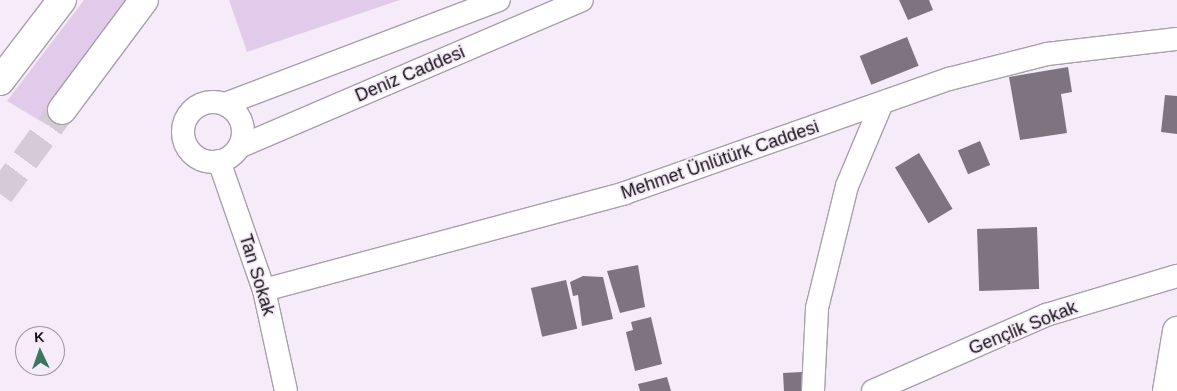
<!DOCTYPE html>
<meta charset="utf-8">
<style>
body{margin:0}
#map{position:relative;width:1177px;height:391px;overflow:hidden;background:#f6ecf9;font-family:Helvetica,sans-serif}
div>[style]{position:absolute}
.green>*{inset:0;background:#e2cbea}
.building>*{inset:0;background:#7d7480;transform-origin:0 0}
.highway-tunnel>*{height:28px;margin-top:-14px;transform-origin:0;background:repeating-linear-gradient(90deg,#d4cbd6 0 28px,transparent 0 42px)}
.roads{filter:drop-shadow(1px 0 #a99fac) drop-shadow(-1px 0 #a99fac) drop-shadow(0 1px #a99fac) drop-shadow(0 -1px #a99fac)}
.minor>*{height:22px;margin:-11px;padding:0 11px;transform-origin:11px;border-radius:11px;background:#fff}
.minor>.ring{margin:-11px;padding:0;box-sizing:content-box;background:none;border:22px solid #fff;border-radius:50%}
.major>*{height:28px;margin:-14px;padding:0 14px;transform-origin:14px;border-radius:14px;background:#fff}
.highway>*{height:28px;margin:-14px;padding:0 14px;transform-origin:14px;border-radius:14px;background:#fff}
span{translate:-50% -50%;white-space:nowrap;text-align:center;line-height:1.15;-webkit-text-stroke:4px #f6ecf9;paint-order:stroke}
.street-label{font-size:18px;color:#120f13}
.north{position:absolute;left:15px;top:326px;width:50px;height:50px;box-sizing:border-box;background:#f6ecf9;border:1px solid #9b949d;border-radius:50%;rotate:357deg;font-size:14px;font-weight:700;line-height:20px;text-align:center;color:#120f13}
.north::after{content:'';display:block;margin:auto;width:18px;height:22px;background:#3a7660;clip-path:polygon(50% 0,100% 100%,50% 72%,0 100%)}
</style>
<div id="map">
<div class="green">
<i style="clip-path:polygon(84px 0,134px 0,47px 125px,7px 101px)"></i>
<i style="clip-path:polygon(229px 0,400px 0,247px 52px)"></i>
</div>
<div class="building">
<i style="clip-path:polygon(899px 0,929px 0,933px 10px,908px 20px)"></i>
<i style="left:907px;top:37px;width:31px;height:51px;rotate:68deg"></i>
<i style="clip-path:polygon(1068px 67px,1072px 92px,1061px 94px,1067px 133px,1020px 140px,1009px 77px)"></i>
<i style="clip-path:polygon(1165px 95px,1177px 96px,1177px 134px,1161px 132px)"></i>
<i style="left:980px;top:141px;width:26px;height:24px;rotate:67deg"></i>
<i style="left:919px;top:153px;width:65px;height:28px;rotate:59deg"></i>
<i style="left:1037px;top:227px;width:62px;height:60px;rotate:88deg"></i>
<i style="clip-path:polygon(638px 265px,645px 307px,620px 313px,607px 271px)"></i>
<i style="clip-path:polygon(583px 276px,603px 277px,613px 319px,582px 326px,578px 295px,573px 296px,570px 282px)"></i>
<i style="left:566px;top:280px;width:50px;height:36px;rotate:77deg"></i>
<i style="clip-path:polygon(651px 317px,662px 364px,635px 371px,626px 332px,633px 330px,631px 322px)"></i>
<i style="left:802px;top:372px;width:19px;height:19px;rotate:87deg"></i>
<i style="clip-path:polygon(667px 377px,671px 391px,640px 391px,638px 384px)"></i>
</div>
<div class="highway-tunnel">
<i style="left:0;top:194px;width:104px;rotate:-53.6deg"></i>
</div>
<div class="roads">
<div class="minor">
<i class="ring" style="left:183px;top:102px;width:38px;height:38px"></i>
<i style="left:225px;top:104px;width:293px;rotate:-20.8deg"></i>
<i style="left:239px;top:147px;width:373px;rotate:-23.2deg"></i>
<i style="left:219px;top:161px;width:137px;rotate:70.8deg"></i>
<i style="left:264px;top:290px;width:103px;rotate:77.7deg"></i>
<i style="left:264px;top:290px;width:374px;rotate:-15deg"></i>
<i style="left:625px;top:193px;width:343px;rotate:-19.4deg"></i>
<i style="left:949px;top:79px;width:101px;rotate:-14.3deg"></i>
<i style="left:1047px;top:54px;width:131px;rotate:-6.6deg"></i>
<i style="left:813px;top:391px;width:83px;rotate:-87.2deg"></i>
<i style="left:817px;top:308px;width:126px;rotate:-76.2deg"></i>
<i style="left:847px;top:186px;width:88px;rotate:-67.2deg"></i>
<i style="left:873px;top:391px;width:189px;rotate:-23.7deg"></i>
<i style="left:1046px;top:315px;width:137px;rotate:-16.6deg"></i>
</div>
<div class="major">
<i style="left:1167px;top:391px;width:61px;rotate:-80.5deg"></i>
</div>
<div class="highway">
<i style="left:0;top:81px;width:102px;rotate:-52.6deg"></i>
<i style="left:62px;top:110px;width:137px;rotate:-53.3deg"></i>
</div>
</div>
<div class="street-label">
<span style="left:410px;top:74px;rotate:-23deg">Deniz Caddesi</span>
<span style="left:720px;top:160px;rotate:-19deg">Mehmet Ünlütürk Caddesi</span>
<span style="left:257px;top:275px;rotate:73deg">Tan Sokak</span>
<span style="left:1023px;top:328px;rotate:-22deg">Gençlik Sokak</span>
</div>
<div class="north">K</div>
</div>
